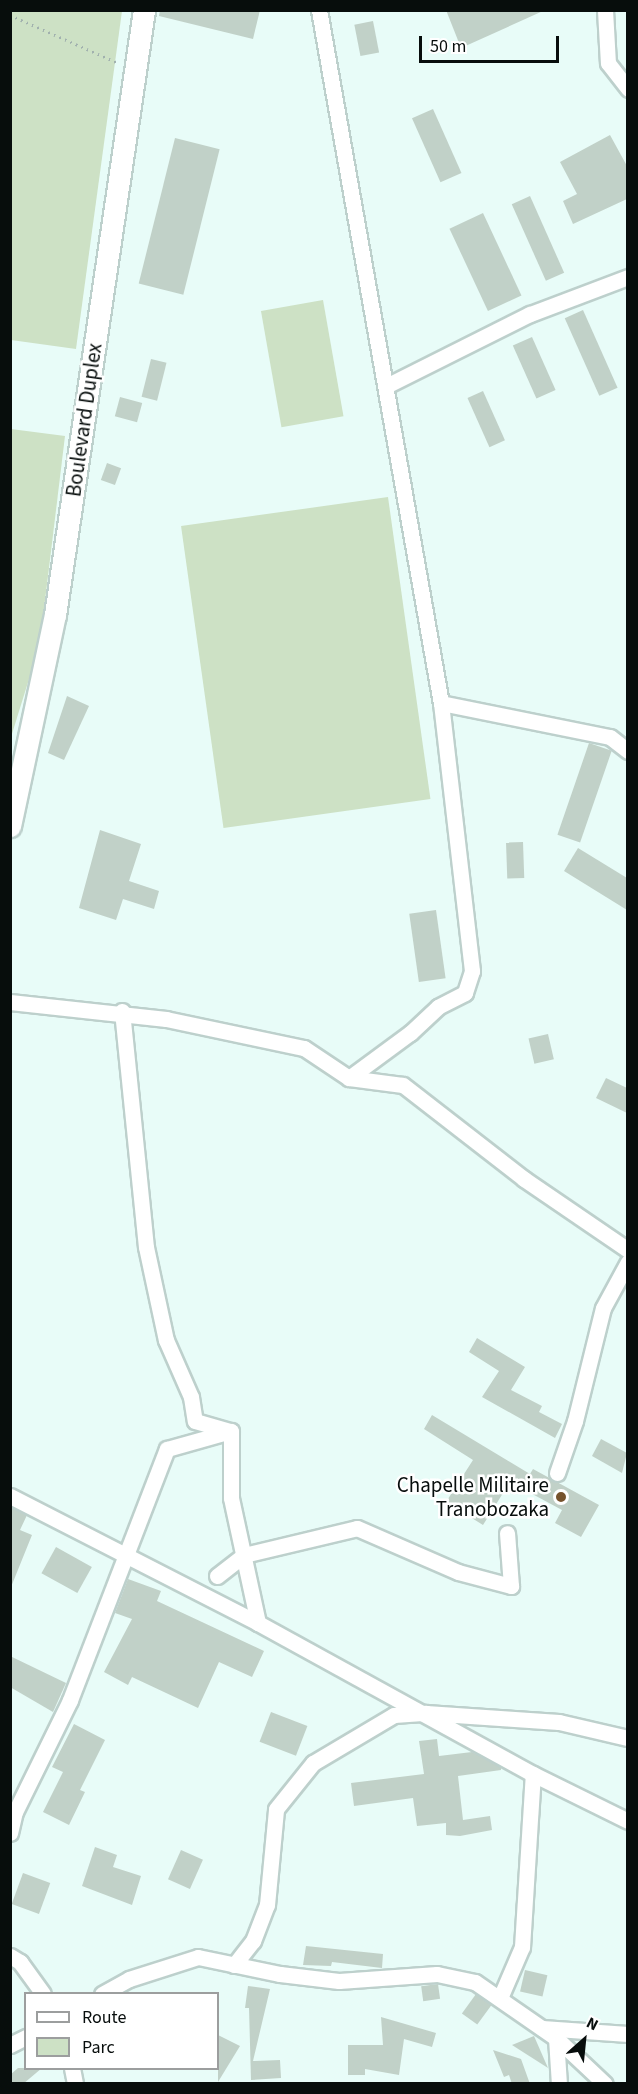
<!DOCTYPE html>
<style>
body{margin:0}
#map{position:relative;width:638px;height:2094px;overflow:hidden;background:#e8fcf8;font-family:"Source Sans 3",sans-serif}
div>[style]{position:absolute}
.green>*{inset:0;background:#cde1c5;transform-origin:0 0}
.building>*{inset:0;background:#c1d1c8;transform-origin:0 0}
.path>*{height:3px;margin-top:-1.5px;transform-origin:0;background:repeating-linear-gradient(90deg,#a1b1ae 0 1.5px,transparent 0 6px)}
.roads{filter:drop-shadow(2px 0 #bdd0cc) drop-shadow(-2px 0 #bdd0cc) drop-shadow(0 2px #bdd0cc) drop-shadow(0 -2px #bdd0cc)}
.minor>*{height:15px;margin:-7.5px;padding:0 7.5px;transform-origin:7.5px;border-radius:7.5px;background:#fff}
.secondary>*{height:21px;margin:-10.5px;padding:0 10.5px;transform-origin:10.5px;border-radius:10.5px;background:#fff}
.dots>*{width:16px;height:16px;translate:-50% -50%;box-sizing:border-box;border:3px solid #fff;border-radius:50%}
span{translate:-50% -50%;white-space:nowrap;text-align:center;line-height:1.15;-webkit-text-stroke:5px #fff;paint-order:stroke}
.street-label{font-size:21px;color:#070d0c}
.poi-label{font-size:21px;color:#070d0c}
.right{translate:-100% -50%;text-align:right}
.frame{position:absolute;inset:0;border:12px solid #070d0c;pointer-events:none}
.legend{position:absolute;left:24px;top:1992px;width:195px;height:78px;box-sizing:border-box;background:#fff;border:2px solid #9c9e9e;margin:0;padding:8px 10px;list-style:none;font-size:18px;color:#070d0c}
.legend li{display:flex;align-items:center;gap:12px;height:30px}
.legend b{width:30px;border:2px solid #9c9e9e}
.north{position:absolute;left:554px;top:2010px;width:60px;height:60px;-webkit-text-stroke:4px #fff;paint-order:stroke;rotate:27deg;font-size:16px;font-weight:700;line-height:24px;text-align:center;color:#070d0c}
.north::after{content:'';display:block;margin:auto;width:21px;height:27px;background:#070d0c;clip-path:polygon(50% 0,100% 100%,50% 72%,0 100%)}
.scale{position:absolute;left:419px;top:36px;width:140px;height:27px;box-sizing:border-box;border:3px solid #070d0c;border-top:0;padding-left:8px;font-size:18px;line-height:21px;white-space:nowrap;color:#070d0c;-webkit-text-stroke:4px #fff;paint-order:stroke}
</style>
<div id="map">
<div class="green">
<i style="clip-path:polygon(11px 10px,122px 11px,76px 349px,11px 340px)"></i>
<i style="left:323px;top:300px;width:118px;height:63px;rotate:80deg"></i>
<i style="clip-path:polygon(11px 429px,65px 436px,44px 609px,34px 663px,11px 737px)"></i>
<i style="left:388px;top:497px;width:305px;height:209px;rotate:82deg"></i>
</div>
<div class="building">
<i style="clip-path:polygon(160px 10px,260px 10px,253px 39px,159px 16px)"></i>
<i style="clip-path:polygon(446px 10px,543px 10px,543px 11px,461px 48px)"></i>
<i style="left:373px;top:21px;width:32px;height:19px;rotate:79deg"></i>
<i style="left:433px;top:109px;width:70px;height:23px;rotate:66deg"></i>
<i style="clip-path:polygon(610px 135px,627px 166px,627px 199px,573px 224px,563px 201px,577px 194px,560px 162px)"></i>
<i style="left:175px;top:138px;width:46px;height:150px;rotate:14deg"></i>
<i style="left:530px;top:196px;width:84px;height:20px;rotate:66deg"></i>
<i style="left:483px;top:213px;width:91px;height:37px;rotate:65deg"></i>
<i style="left:583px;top:310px;width:85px;height:20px;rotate:66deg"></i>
<i style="left:532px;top:337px;width:58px;height:21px;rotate:66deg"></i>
<i style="left:151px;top:359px;width:16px;height:39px;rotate:14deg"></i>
<i style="left:483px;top:391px;width:54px;height:17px;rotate:66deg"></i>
<i style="left:120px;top:397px;width:23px;height:20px;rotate:15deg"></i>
<i style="left:107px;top:463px;width:15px;height:18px;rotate:20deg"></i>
<i style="clip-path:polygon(67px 696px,89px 706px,64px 760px,48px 753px)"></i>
<i style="left:589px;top:743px;width:24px;height:97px;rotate:19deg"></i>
<i style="clip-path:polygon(100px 830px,141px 844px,129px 881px,159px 891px,154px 909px,123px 899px,116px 920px,79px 908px)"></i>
<i style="left:523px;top:842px;width:36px;height:17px;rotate:88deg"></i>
<i style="clip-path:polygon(578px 848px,627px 878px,627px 910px,564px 871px)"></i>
<i style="left:436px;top:910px;width:69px;height:27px;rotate:82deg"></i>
<i style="left:548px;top:1034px;width:26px;height:20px;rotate:77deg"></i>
<i style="clip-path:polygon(606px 1078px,627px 1088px,627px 1113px,596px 1098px)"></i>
<i style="clip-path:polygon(477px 1338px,525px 1367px,511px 1390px,542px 1406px,539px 1412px,562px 1424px,555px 1438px,482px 1397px,499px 1371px,469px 1352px)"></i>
<i style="clip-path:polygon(432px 1415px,530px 1474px,533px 1469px,599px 1505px,581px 1537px,555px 1523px,562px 1510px,510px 1482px,483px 1525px,446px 1502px,473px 1460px,424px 1429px)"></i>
<i style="clip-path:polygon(601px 1439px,627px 1453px,622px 1473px,592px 1456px)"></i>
<i style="clip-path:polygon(10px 1507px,27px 1515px,20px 1530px,32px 1535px,11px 1587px)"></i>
<i style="left:56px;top:1547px;width:41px;height:30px;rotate:29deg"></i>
<i style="clip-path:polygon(128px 1579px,161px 1591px,157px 1601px,264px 1651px,252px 1677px,219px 1662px,198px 1708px,132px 1677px,128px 1685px,104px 1672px,132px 1619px,115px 1613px)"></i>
<i style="clip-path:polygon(10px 1656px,66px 1683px,53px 1712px,10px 1687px)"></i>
<i style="left:271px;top:1712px;width:39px;height:32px;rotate:21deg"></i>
<i style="clip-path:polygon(74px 1724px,105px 1740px,80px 1790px,85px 1792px,69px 1825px,43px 1812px,63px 1772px,52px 1767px)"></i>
<i style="clip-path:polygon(437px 1739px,439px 1756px,472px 1752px,501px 1767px,501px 1770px,458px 1776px,463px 1820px,490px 1816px,492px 1830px,460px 1836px,446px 1835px,446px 1823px,417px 1826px,413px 1798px,354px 1806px,351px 1783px,424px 1774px,419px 1741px)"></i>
<i style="clip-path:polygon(95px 1847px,117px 1855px,113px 1867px,141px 1876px,132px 1905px,82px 1886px)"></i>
<i style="left:181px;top:1850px;width:24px;height:32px;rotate:24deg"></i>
<i style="left:23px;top:1873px;width:29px;height:33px;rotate:20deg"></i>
<i style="clip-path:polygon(306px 1946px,383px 1954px,382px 1968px,332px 1962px,331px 1966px,303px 1965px)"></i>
<i style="left:525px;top:1970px;width:23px;height:22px;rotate:13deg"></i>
<i style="left:438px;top:1984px;width:15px;height:17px;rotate:82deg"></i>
<i style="clip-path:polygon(248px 1986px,270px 1989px,253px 2061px,280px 2060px,281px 2078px,251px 2080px,249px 2008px,245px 2008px)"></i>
<i style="left:476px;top:1994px;width:19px;height:24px;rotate:36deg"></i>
<i style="clip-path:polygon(381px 2017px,436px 2033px,432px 2047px,404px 2039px,399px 2075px,365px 2069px,365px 2075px,348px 2075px,348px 2045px,383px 2045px)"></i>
<i style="clip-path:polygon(218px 2035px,240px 2046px,218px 2082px)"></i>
<i style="clip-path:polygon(534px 2036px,548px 2068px,512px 2045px)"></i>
<i style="clip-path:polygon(493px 2050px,521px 2059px,530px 2084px,512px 2084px,509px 2075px,504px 2077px)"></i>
<i style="clip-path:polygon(18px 2068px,42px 2068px,23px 2084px,10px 2084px,10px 2075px)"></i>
</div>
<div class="path">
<i style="left:10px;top:15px;width:116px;rotate:23.9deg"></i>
</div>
<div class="roads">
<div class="minor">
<i style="left:319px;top:10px;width:704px;rotate:80.02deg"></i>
<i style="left:441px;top:703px;width:270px;rotate:83.4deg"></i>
<i style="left:472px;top:971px;width:23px;rotate:108deg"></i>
<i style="left:465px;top:993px;width:30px;rotate:153deg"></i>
<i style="left:438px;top:1007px;width:38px;rotate:137deg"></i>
<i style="left:410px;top:1033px;width:76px;rotate:143.6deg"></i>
<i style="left:605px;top:10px;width:53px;rotate:86.8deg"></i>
<i style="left:608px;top:63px;width:33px;rotate:52deg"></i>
<i style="left:386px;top:386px;width:161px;rotate:-26.6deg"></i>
<i style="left:530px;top:314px;width:105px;rotate:-20.7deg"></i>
<i style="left:441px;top:703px;width:172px;rotate:11.4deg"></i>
<i style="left:610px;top:737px;width:23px;rotate:38deg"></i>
<i style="left:10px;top:1002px;width:157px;rotate:6.2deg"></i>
<i style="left:166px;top:1019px;width:141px;rotate:11.9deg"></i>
<i style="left:304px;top:1048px;width:54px;rotate:33.7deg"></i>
<i style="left:349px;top:1078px;width:54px;rotate:7.4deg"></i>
<i style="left:403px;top:1085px;width:153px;rotate:37.8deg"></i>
<i style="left:524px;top:1179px;width:126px;rotate:34.3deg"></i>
<i style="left:122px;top:1011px;width:237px;rotate:84.2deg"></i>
<i style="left:146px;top:1247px;width:95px;rotate:77.9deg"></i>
<i style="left:166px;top:1340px;width:62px;rotate:66.3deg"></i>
<i style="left:191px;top:1397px;width:24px;rotate:81deg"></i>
<i style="left:195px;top:1421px;width:37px;rotate:16deg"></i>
<i style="left:231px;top:1431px;width:67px;rotate:90deg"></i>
<i style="left:231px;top:1498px;width:128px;rotate:77.8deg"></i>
<i style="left:557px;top:1473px;width:55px;rotate:-70.9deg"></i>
<i style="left:575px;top:1421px;width:116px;rotate:-76.1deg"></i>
<i style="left:603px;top:1308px;width:52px;rotate:-61.5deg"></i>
<i style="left:10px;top:1496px;width:279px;rotate:27.1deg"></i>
<i style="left:258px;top:1623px;width:314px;rotate:28.8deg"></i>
<i style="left:533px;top:1774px;width:106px;rotate:26.3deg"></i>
<i style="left:217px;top:1576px;width:34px;rotate:-38deg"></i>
<i style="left:244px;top:1555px;width:116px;rotate:-13.4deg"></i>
<i style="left:357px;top:1528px;width:110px;rotate:23.5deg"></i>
<i style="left:458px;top:1572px;width:55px;rotate:14.8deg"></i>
<i style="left:511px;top:1586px;width:53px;rotate:-94.3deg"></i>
<i style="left:10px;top:1833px;width:22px;rotate:-77deg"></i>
<i style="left:15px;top:1812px;width:125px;rotate:-63.8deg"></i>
<i style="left:70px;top:1700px;width:269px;rotate:-68.9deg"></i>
<i style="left:167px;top:1449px;width:66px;rotate:-15.7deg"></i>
<i style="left:10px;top:1956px;width:12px;rotate:31deg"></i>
<i style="left:20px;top:1962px;width:39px;rotate:54deg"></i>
<i style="left:234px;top:1965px;width:31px;rotate:-52deg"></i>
<i style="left:253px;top:1941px;width:39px;rotate:-69deg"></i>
<i style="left:267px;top:1905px;width:96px;rotate:-84.6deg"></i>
<i style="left:276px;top:1809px;width:59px;rotate:-51.2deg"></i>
<i style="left:313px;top:1763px;width:94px;rotate:-30.7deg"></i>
<i style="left:394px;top:1715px;width:32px;rotate:-4deg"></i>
<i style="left:426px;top:1713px;width:133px;rotate:3.9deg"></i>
<i style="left:559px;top:1722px;width:71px;rotate:13.1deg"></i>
<i style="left:102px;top:1994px;width:31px;rotate:-29deg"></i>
<i style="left:129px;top:1979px;width:72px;rotate:-17.7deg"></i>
<i style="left:198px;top:1957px;width:84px;rotate:11.7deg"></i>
<i style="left:280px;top:1974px;width:59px;rotate:6.8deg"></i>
<i style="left:339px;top:1981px;width:98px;rotate:-4.1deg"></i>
<i style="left:437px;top:1974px;width:39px;rotate:12deg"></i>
<i style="left:475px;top:1982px;width:98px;rotate:34.7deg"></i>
<i style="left:556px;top:2038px;width:67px;rotate:43.2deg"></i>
<i style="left:500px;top:1998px;width:56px;rotate:-66.7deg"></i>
<i style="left:522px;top:1947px;width:173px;rotate:-86.4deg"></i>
<i style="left:542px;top:2028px;width:86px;rotate:4deg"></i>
<i style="left:556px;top:2038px;width:46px;rotate:86.3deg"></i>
<i style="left:10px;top:2045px;width:18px;rotate:-27deg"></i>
<i style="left:72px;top:2068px;width:16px;rotate:79deg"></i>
</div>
<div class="secondary">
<i style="left:10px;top:826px;width:216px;rotate:-78deg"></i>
<i style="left:55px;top:615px;width:612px;rotate:-81.63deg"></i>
</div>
</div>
<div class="dots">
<i style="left:561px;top:1497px;background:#76522c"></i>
</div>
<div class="street-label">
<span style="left:84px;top:420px;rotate:-82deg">Boulevard Duplex</span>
</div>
<div class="poi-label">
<span class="right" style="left:549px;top:1497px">Chapelle Militaire<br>Tranobozaka</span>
</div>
<div class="frame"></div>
<ul class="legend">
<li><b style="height:8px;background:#fff"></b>Route</li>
<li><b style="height:16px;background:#cde1c5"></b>Parc</li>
</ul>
<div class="north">N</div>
<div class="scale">50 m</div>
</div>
